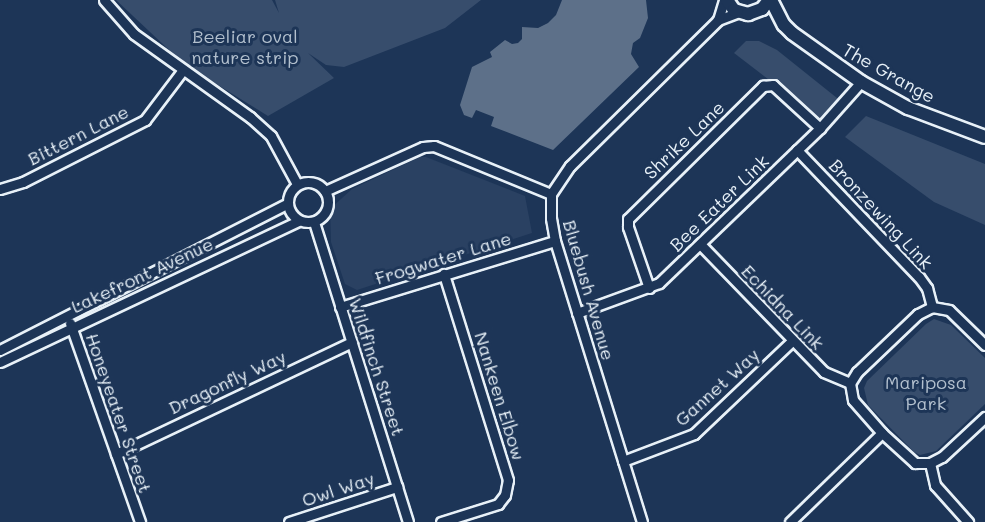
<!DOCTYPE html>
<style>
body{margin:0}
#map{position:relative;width:985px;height:522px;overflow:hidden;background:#1d3557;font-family:Mali,sans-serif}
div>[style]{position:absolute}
.built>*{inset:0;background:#2a4162}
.green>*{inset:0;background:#374d6c}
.water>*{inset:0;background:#5d7089}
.roads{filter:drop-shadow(2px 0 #e8f1f8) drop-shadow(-2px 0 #e8f1f8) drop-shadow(0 2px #e8f1f8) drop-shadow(0 -2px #e8f1f8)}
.minor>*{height:9px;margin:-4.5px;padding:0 4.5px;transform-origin:4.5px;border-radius:4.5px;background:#1d3557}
.minor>.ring{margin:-4.5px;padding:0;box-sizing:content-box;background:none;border:9px solid #1d3557;border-radius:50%}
.tertiary>*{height:12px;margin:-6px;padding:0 6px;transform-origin:6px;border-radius:6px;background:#1d3557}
span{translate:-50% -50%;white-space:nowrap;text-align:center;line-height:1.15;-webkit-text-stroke:6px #1d3557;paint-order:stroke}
.park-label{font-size:18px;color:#b3c0ce}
.street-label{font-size:18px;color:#e8f1f8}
</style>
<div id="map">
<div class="built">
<i style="clip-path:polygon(420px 157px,426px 157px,525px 196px,532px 233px,357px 290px,345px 284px,331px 242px,330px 209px,352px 189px)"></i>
</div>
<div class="green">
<i style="clip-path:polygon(116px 0,272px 0,279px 13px,275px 0,481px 0,445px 28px,344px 67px,326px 65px,308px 53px,334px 78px,268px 116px,184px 64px)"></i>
<i style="clip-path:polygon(746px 41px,759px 41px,777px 50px,842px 102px,827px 119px,819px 118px,734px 53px)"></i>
<i style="clip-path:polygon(866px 116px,985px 164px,985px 225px,934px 202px,845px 137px)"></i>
<i style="clip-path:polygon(934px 319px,951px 325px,985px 358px,985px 404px,936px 451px,920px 455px,914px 452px,868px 405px,864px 388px,867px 381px,926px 324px)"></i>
</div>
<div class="water">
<i style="clip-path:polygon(562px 0,646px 0,648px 18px,640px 38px,633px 43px,631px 54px,639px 67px,553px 150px,491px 126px,494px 117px,476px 110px,472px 118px,464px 115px,460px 105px,472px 67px,492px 57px,490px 52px,505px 40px,512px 44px,518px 43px,522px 39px,522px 27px,538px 28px,548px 23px,556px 15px)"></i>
</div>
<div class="roads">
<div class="minor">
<i style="left:104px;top:0;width:45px;rotate:48.6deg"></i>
<i style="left:134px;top:34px;width:143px;rotate:35.6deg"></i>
<i style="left:250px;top:117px;width:28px;rotate:42deg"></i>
<i style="left:271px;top:136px;width:55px;rotate:61.6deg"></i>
<i style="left:718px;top:20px;width:22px;rotate:-21deg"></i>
<i style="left:797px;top:150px;width:176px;rotate:46.2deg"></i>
<i style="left:919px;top:277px;width:14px;rotate:54deg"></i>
<i style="left:927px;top:288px;width:20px;rotate:75deg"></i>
<i class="ring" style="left:288px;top:182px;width:31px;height:31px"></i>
<i style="left:0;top:189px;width:24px;rotate:-17deg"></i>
<i style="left:23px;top:182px;width:137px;rotate:-26.9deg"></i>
<i style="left:145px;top:120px;width:63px;rotate:-52.8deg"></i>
<i style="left:325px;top:191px;width:107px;rotate:-24.2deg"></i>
<i style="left:423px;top:147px;width:11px;rotate:-5deg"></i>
<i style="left:434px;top:146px;width:126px;rotate:22.3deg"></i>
<i style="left:314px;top:222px;width:314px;rotate:72.6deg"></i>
<i style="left:700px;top:244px;width:178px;rotate:45.9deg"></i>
<i style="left:824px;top:372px;width:28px;rotate:23deg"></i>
<i style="left:649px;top:288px;width:65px;rotate:-109deg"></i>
<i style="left:628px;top:227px;width:8px;rotate:-90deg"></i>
<i style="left:628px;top:219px;width:190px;rotate:-44.6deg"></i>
<i style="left:763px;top:86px;width:10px;rotate:-6deg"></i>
<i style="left:773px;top:85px;width:64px;rotate:42.5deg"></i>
<i style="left:340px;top:307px;width:225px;rotate:-17.1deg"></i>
<i style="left:577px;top:313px;width:87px;rotate:-20.1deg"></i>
<i style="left:659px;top:283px;width:223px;rotate:-43.9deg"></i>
<i style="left:820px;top:128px;width:62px;rotate:-48.3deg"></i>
<i style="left:70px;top:323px;width:211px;rotate:70.6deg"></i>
<i style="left:985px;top:345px;width:50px;rotate:-135.8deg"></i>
<i style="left:949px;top:310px;width:17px;rotate:-170deg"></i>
<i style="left:932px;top:307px;width:16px;rotate:153deg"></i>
<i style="left:918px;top:314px;width:84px;rotate:136.4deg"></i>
<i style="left:857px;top:372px;width:13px;rotate:122deg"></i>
<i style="left:850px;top:383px;width:17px;rotate:80deg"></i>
<i style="left:853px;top:400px;width:44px;rotate:48.7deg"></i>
<i style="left:882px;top:433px;width:45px;rotate:42.3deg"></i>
<i style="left:915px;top:463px;width:15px"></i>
<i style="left:930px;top:463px;width:13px;rotate:-27deg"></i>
<i style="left:942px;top:457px;width:59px;rotate:-42.9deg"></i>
<i style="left:0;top:350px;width:322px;rotate:-27deg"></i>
<i style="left:0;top:362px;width:330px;rotate:-25.3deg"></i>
<i style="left:116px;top:454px;width:261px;rotate:-25.4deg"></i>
<i style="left:623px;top:461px;width:76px;rotate:-20.8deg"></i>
<i style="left:694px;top:434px;width:135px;rotate:-43.5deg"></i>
<i style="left:930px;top:463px;width:23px;rotate:77deg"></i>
<i style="left:935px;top:485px;width:50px;rotate:48.3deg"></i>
<i style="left:289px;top:522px;width:114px;rotate:-18deg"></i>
<i style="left:441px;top:522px;width:60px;rotate:-17.5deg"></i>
<i style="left:498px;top:504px;width:11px;rotate:-52deg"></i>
<i style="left:505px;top:495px;width:15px;rotate:-79deg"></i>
<i style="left:508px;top:480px;width:216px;rotate:-107.3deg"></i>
<i style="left:642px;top:522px;width:294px;rotate:-107.2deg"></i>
<i style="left:555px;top:241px;width:23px;rotate:-100deg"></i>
<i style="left:551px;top:218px;width:24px;rotate:-90deg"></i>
<i style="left:551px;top:194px;width:34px;rotate:-56deg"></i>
<i style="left:570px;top:166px;width:208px;rotate:-44.6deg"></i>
<i style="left:718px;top:20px;width:21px;rotate:-73deg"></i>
<i style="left:790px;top:522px;width:128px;rotate:-44.1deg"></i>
</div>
<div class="tertiary">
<i style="left:727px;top:0;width:12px;rotate:55deg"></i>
<i style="left:734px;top:10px;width:15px;rotate:16deg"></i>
<i style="left:748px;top:14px;width:15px;rotate:-20deg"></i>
<i style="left:762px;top:9px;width:11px;rotate:-52deg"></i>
<i style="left:771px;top:0;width:28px;rotate:63deg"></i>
<i style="left:784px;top:25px;width:11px;rotate:45deg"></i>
<i style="left:792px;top:33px;width:85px;rotate:35.4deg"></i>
<i style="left:861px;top:82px;width:54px;rotate:29deg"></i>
<i style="left:908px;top:108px;width:82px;rotate:20.6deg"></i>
</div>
</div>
<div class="park-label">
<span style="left:245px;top:47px">Beeliar oval<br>nature strip</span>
<span style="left:926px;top:393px">Mariposa<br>Park</span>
</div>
<div class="street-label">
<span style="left:889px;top:73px;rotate:29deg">The Grange</span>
<span style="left:78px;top:135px;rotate:-27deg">Bittern Lane</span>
<span style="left:684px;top:140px;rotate:-44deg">Shrike Lane</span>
<span style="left:719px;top:203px;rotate:-44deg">Bee Eater Link</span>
<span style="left:881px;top:214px;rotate:47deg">Bronzewing Link</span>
<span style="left:443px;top:258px;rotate:-17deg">Frogwater Lane</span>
<span style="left:142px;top:275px;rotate:-25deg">Lakefront Avenue</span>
<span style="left:589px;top:290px;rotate:74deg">Bluebush Avenue</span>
<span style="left:783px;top:307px;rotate:46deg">Echidna Link</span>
<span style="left:377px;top:367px;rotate:72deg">Wildfinch Street</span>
<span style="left:227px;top:382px;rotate:-25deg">Dragonfly Way</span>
<span style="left:717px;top:387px;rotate:-42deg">Gannet Way</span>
<span style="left:500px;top:396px;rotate:73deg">Nankeen Elbow</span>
<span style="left:119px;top:413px;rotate:71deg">Honeyeater Street</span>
<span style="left:338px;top:489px;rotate:-18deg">Owl Way</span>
</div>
</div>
